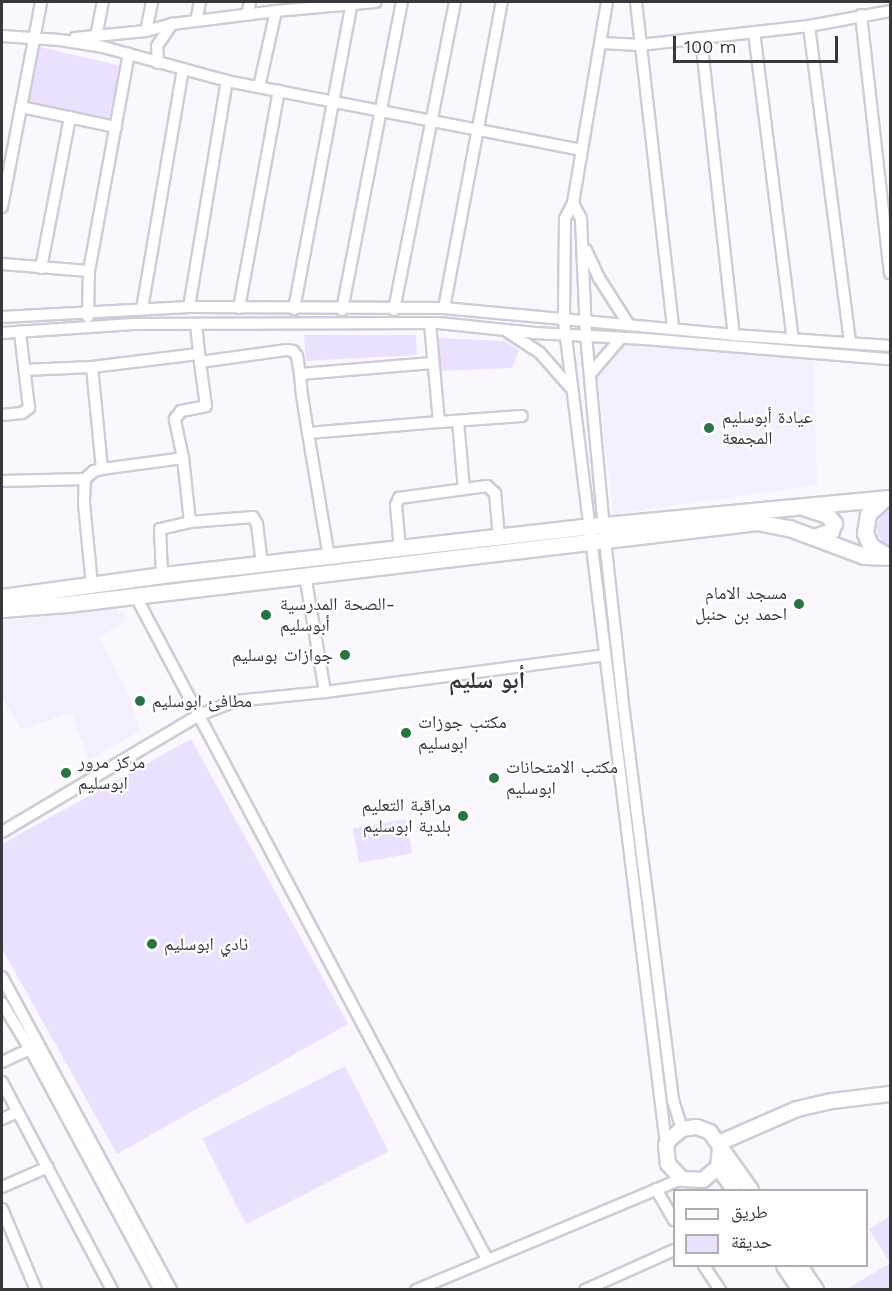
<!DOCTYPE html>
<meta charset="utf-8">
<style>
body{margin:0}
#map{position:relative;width:892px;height:1291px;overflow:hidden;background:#faf8fe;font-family:"Work Sans","Noto Naskh Arabic",sans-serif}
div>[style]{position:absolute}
.built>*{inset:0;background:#f3effd}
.green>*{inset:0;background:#ebe1fe;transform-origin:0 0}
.roads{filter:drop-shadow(2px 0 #cfccd6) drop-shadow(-2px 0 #cfccd6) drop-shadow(0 2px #cfccd6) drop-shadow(0 -2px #cfccd6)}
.minor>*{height:10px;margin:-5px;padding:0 5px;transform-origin:5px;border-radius:5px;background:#fff}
.tertiary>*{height:14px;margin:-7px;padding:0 7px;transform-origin:7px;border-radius:7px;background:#fff}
.secondary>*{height:15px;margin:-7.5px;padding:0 7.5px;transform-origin:7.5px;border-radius:7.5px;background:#fff}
.dots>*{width:16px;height:16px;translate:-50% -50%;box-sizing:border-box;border:3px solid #fff;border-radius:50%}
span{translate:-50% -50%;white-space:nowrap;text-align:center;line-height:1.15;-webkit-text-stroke:4.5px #fff;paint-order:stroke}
.poi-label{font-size:18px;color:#39373b}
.left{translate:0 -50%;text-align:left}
.right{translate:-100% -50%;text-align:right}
.district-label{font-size:24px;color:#39373b;font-weight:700}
.frame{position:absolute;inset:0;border:3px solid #39373b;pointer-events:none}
.legend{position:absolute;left:673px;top:1189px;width:195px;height:78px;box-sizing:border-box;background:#fff;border:2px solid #b0afb1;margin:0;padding:8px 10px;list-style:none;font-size:18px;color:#39373b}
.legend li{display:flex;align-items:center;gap:12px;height:30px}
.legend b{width:30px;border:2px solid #b0afb1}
.scale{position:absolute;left:673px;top:36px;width:165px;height:27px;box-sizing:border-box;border:3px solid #39373b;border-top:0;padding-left:8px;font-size:18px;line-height:21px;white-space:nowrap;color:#39373b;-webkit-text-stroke:4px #fff;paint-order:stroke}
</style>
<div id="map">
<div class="built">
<i style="clip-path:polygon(621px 342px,814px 358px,817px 485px,614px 514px,596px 372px)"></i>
<i style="clip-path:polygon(114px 608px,126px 614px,128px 619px,99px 638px,128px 693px,140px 731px,89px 760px,71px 712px,22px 730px,2px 697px,2px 621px)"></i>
</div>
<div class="green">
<i style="left:40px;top:47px;width:83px;height:58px;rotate:13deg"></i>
<i style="clip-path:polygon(304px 335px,416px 335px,417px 355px,306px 361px)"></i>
<i style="clip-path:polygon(437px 338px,504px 341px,519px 350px,512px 368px,439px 371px)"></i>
<i style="clip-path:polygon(890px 509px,890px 548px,878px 536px,876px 527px,883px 513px)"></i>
<i style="clip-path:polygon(191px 739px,348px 1024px,117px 1154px,2px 949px,2px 844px)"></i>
<i style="left:406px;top:819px;width:35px;height:54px;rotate:80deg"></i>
<i style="left:345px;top:1066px;width:96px;height:160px;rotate:63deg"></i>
<i style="clip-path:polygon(890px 1216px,890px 1289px,847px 1289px,890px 1263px,869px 1229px)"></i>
</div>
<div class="roads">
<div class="minor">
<i style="left:607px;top:2px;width:204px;rotate:99.6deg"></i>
<i style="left:573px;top:203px;width:18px;rotate:117deg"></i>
<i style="left:565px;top:219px;width:102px;rotate:90.6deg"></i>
<i style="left:564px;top:321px;width:830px;rotate:82.94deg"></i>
<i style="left:636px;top:2px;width:329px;rotate:83.5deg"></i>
<i style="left:247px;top:15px;width:13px;rotate:-77deg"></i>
<i style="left:861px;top:15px;width:260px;rotate:83.6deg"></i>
<i style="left:196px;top:21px;width:19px;rotate:-78deg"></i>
<i style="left:809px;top:26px;width:319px;rotate:82.6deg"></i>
<i style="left:146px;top:31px;width:30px;rotate:-78deg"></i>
<i style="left:754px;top:32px;width:309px;rotate:82.8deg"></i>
<i style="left:2px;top:36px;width:58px;rotate:3.9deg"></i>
<i style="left:60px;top:40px;width:44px;rotate:9.2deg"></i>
<i style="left:103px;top:47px;width:129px;rotate:15.3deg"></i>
<i style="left:227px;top:81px;width:361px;rotate:11deg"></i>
<i style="left:96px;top:37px;width:36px;rotate:-79deg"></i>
<i style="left:75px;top:38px;width:71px;rotate:-5.6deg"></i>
<i style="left:146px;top:31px;width:27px;rotate:-15deg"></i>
<i style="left:172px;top:24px;width:105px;rotate:-7.1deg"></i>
<i style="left:276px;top:11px;width:100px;rotate:-5.1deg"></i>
<i style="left:701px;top:38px;width:299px;rotate:83.7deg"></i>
<i style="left:601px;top:43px;width:39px;rotate:3deg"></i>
<i style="left:640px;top:45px;width:170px;rotate:-6.4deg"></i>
<i style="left:809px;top:26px;width:82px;rotate:-10.5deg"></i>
<i style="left:158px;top:63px;width:17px;rotate:-93deg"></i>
<i style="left:157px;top:46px;width:27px;rotate:-56deg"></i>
<i style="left:259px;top:87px;width:78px;rotate:-77.4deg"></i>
<i style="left:21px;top:107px;width:97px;rotate:11.9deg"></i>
<i style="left:573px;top:203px;width:18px;rotate:63deg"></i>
<i style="left:581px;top:219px;width:116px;rotate:87.5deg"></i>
<i style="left:586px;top:335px;width:206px;rotate:84.7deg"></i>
<i style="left:605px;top:540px;width:165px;rotate:83.7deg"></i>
<i style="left:623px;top:704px;width:399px;rotate:82.8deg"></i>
<i style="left:673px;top:1100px;width:30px;rotate:73deg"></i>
<i style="left:2px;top:207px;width:209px;rotate:-79.2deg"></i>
<i style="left:586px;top:250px;width:31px;rotate:65deg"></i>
<i style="left:599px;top:278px;width:56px;rotate:57.4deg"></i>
<i style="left:2px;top:264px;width:87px;rotate:4.6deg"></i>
<i style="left:41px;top:268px;width:154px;rotate:-79.1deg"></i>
<i style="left:189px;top:307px;width:229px;rotate:-80.5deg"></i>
<i style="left:239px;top:308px;width:221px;rotate:-79.6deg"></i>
<i style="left:444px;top:308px;width:311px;rotate:-79.3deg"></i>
<i style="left:142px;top:309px;width:242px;rotate:-80.3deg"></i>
<i style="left:294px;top:309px;width:312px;rotate:-79.3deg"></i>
<i style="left:342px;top:310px;width:314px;rotate:-79deg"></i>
<i style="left:394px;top:310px;width:314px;rotate:-78.8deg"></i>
<i style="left:2px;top:317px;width:187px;rotate:-3.1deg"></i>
<i style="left:189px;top:307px;width:255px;rotate:0.2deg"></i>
<i style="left:444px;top:308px;width:291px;rotate:5.3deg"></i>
<i style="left:734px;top:335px;width:156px;rotate:4deg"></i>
<i style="left:88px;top:317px;width:46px;rotate:-88.8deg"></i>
<i style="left:89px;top:271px;width:221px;rotate:-79.6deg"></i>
<i style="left:430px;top:323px;width:99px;rotate:84.8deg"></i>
<i style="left:439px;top:422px;width:83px;rotate:-4.1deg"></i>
<i style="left:196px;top:324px;width:38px;rotate:84deg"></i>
<i style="left:200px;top:362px;width:88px;rotate:-7.9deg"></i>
<i style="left:287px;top:350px;width:6px;rotate:9deg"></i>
<i style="left:293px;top:351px;width:6px;rotate:51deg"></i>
<i style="left:297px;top:356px;width:18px;rotate:81deg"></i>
<i style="left:508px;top:332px;width:38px;rotate:33deg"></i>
<i style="left:540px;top:353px;width:45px;rotate:48.6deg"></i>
<i style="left:2px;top:333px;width:132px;rotate:-3.9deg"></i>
<i style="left:134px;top:324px;width:304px;rotate:-0.2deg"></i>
<i style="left:438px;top:323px;width:98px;rotate:5.9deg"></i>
<i style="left:535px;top:333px;width:110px;rotate:3.1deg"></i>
<i style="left:645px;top:339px;width:246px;rotate:4.7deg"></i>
<i style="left:432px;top:363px;width:132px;rotate:175.2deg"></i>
<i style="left:300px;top:374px;width:21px;rotate:85deg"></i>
<i style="left:302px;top:395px;width:38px;rotate:81deg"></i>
<i style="left:308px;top:433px;width:131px;rotate:-4.8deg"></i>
<i style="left:25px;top:370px;width:67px;rotate:-2.6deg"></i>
<i style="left:591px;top:373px;width:46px;rotate:-49.4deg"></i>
<i style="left:2px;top:415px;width:20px;rotate:-6deg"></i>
<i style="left:22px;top:413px;width:9px;rotate:-36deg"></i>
<i style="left:29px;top:408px;width:77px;rotate:-96.8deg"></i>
<i style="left:458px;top:421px;width:68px;rotate:85deg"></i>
<i style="left:308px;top:433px;width:126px;rotate:80.4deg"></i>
<i style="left:102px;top:469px;width:102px;rotate:-95.6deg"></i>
<i style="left:92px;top:367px;width:107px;rotate:-7deg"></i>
<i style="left:2px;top:481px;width:83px;rotate:-1.4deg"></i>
<i style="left:190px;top:522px;width:64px;rotate:-96.2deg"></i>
<i style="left:183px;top:458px;width:40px;rotate:-102deg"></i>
<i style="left:175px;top:419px;width:10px;rotate:-53deg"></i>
<i style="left:181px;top:411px;width:25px;rotate:-11deg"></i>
<i style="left:206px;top:406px;width:44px;rotate:-97.8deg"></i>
<i style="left:400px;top:549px;width:44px;rotate:-95.2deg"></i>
<i style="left:396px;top:505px;width:8px;rotate:-67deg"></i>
<i style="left:399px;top:498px;width:89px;rotate:-7.8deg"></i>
<i style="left:487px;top:486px;width:11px;rotate:41deg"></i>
<i style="left:495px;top:493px;width:44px;rotate:84.8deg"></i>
<i style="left:162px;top:575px;width:46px;rotate:-92.5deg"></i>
<i style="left:160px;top:529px;width:31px;rotate:-13deg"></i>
<i style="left:190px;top:522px;width:63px;rotate:-4.5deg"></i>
<i style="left:253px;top:517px;width:8px;rotate:60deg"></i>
<i style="left:257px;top:524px;width:40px;rotate:82.9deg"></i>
<i style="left:305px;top:575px;width:119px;rotate:80.3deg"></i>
<i style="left:92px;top:585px;width:82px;rotate:-95.6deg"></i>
<i style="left:84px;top:503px;width:24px;rotate:-88deg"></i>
<i style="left:85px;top:479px;width:12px;rotate:-42deg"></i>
<i style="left:94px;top:471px;width:8px;rotate:-14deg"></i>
<i style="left:102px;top:469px;width:82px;rotate:-7.7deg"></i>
<i style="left:135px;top:595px;width:752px;rotate:62.07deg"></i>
<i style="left:2px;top:832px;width:229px;rotate:-30.7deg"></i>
<i style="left:199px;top:715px;width:39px;rotate:-21deg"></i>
<i style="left:235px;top:701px;width:90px;rotate:-5.7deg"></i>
<i style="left:325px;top:692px;width:282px;rotate:-7.5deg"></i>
<i style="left:2px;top:977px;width:356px;rotate:61.6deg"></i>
<i style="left:2px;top:1003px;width:54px;rotate:58.7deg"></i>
<i style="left:30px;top:1049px;width:274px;rotate:61.7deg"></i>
<i style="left:2px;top:1062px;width:35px;rotate:-25deg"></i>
<i style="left:2px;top:1082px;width:235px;rotate:62.1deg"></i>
<i style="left:2px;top:1119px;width:17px;rotate:-24deg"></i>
<i style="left:2px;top:1187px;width:50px;rotate:-23.5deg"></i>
<i style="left:656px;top:1189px;width:36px;rotate:60deg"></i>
<i style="left:2px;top:1209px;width:88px;rotate:67.2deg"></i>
<i style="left:704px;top:1266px;width:29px;rotate:56deg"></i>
<i style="left:416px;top:1290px;width:288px;rotate:-22.7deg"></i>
<i style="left:585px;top:1290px;width:98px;rotate:-24.2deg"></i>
</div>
<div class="tertiary">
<i style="left:719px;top:1143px;width:85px;rotate:-23.6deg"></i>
<i style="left:797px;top:1109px;width:36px;rotate:-13deg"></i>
<i style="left:832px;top:1101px;width:58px;rotate:-6.9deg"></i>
<i style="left:720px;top:1148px;width:19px;rotate:96deg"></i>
<i style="left:718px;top:1167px;width:20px;rotate:139deg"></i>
<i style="left:703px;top:1180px;width:21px;rotate:-177deg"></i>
<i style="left:682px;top:1179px;width:21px;rotate:-133deg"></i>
<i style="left:668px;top:1164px;width:19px;rotate:-96deg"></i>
<i style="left:666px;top:1145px;width:9px;rotate:-54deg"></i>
<i style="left:671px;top:1138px;width:14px;rotate:-39deg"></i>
<i style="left:682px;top:1129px;width:15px;rotate:-8deg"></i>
<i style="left:697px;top:1127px;width:14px;rotate:21deg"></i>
<i style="left:710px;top:1132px;width:71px;rotate:54.7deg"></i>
<i style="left:718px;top:1167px;width:28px;rotate:55deg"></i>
<i style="left:784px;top:1266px;width:29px;rotate:56deg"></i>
<i style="left:800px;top:1266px;width:29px;rotate:56deg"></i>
</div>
<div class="secondary">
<i style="left:884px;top:499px;width:22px;rotate:137deg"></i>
<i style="left:868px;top:514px;width:19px;rotate:99deg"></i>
<i style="left:865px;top:533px;width:13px;rotate:67deg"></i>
<i style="left:870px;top:545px;width:20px;rotate:33deg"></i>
<i style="left:806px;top:508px;width:22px;rotate:18deg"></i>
<i style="left:827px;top:515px;width:11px;rotate:49deg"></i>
<i style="left:834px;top:523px;width:9px;rotate:111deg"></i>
<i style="left:831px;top:531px;width:18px;rotate:161deg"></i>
<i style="left:2px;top:597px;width:162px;rotate:-7.8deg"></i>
<i style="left:162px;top:575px;width:445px;rotate:-6.5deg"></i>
<i style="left:604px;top:525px;width:287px;rotate:-5.4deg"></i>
<i style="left:2px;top:609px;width:65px;rotate:-4.4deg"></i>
<i style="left:67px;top:604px;width:695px;rotate:-6.78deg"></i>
<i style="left:757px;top:522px;width:33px;rotate:11deg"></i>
<i style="left:789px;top:528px;width:80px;rotate:20.5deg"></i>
<i style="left:864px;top:556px;width:24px;rotate:2deg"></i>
</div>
</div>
<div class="dots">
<i style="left:709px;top:428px;background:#287443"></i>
<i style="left:799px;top:604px;background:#287443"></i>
<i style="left:266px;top:615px;background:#287443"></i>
<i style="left:345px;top:655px;background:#287443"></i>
<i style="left:140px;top:701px;background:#287443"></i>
<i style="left:406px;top:733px;background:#287443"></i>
<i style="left:66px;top:773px;background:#287443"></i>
<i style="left:494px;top:778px;background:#287443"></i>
<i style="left:463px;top:816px;background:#287443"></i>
<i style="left:152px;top:944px;background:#287443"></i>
</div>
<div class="poi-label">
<span class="left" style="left:722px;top:428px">عيادة أبوسليم<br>المجمعة</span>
<span class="right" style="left:787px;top:604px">مسجد الامام<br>احمد بن حنبل</span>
<span class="left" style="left:280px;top:615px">الصحة المدرسية-<br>أبوسليم</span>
<span class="right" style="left:333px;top:655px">جوازات بوسليم</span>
<span class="left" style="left:152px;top:701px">مطافئ ابوسليم</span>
<span class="left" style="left:418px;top:733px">مكتب جوزات<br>ابوسليم</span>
<span class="left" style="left:78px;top:773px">مركز مرور<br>ابوسليم</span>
<span class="left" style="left:506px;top:778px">مكتب الامتحانات<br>ابوسليم</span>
<span class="right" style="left:451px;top:816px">مراقبة التعليم<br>بلدية ابوسليم</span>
<span class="left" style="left:164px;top:944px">نادي ابوسليم</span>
</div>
<div class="district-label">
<span style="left:487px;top:681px">أبو سليم</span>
</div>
<div class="frame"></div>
<ul class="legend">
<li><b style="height:8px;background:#fff"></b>طريق</li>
<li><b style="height:16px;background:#ebe1fe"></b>حديقة</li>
</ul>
<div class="scale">100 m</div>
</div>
